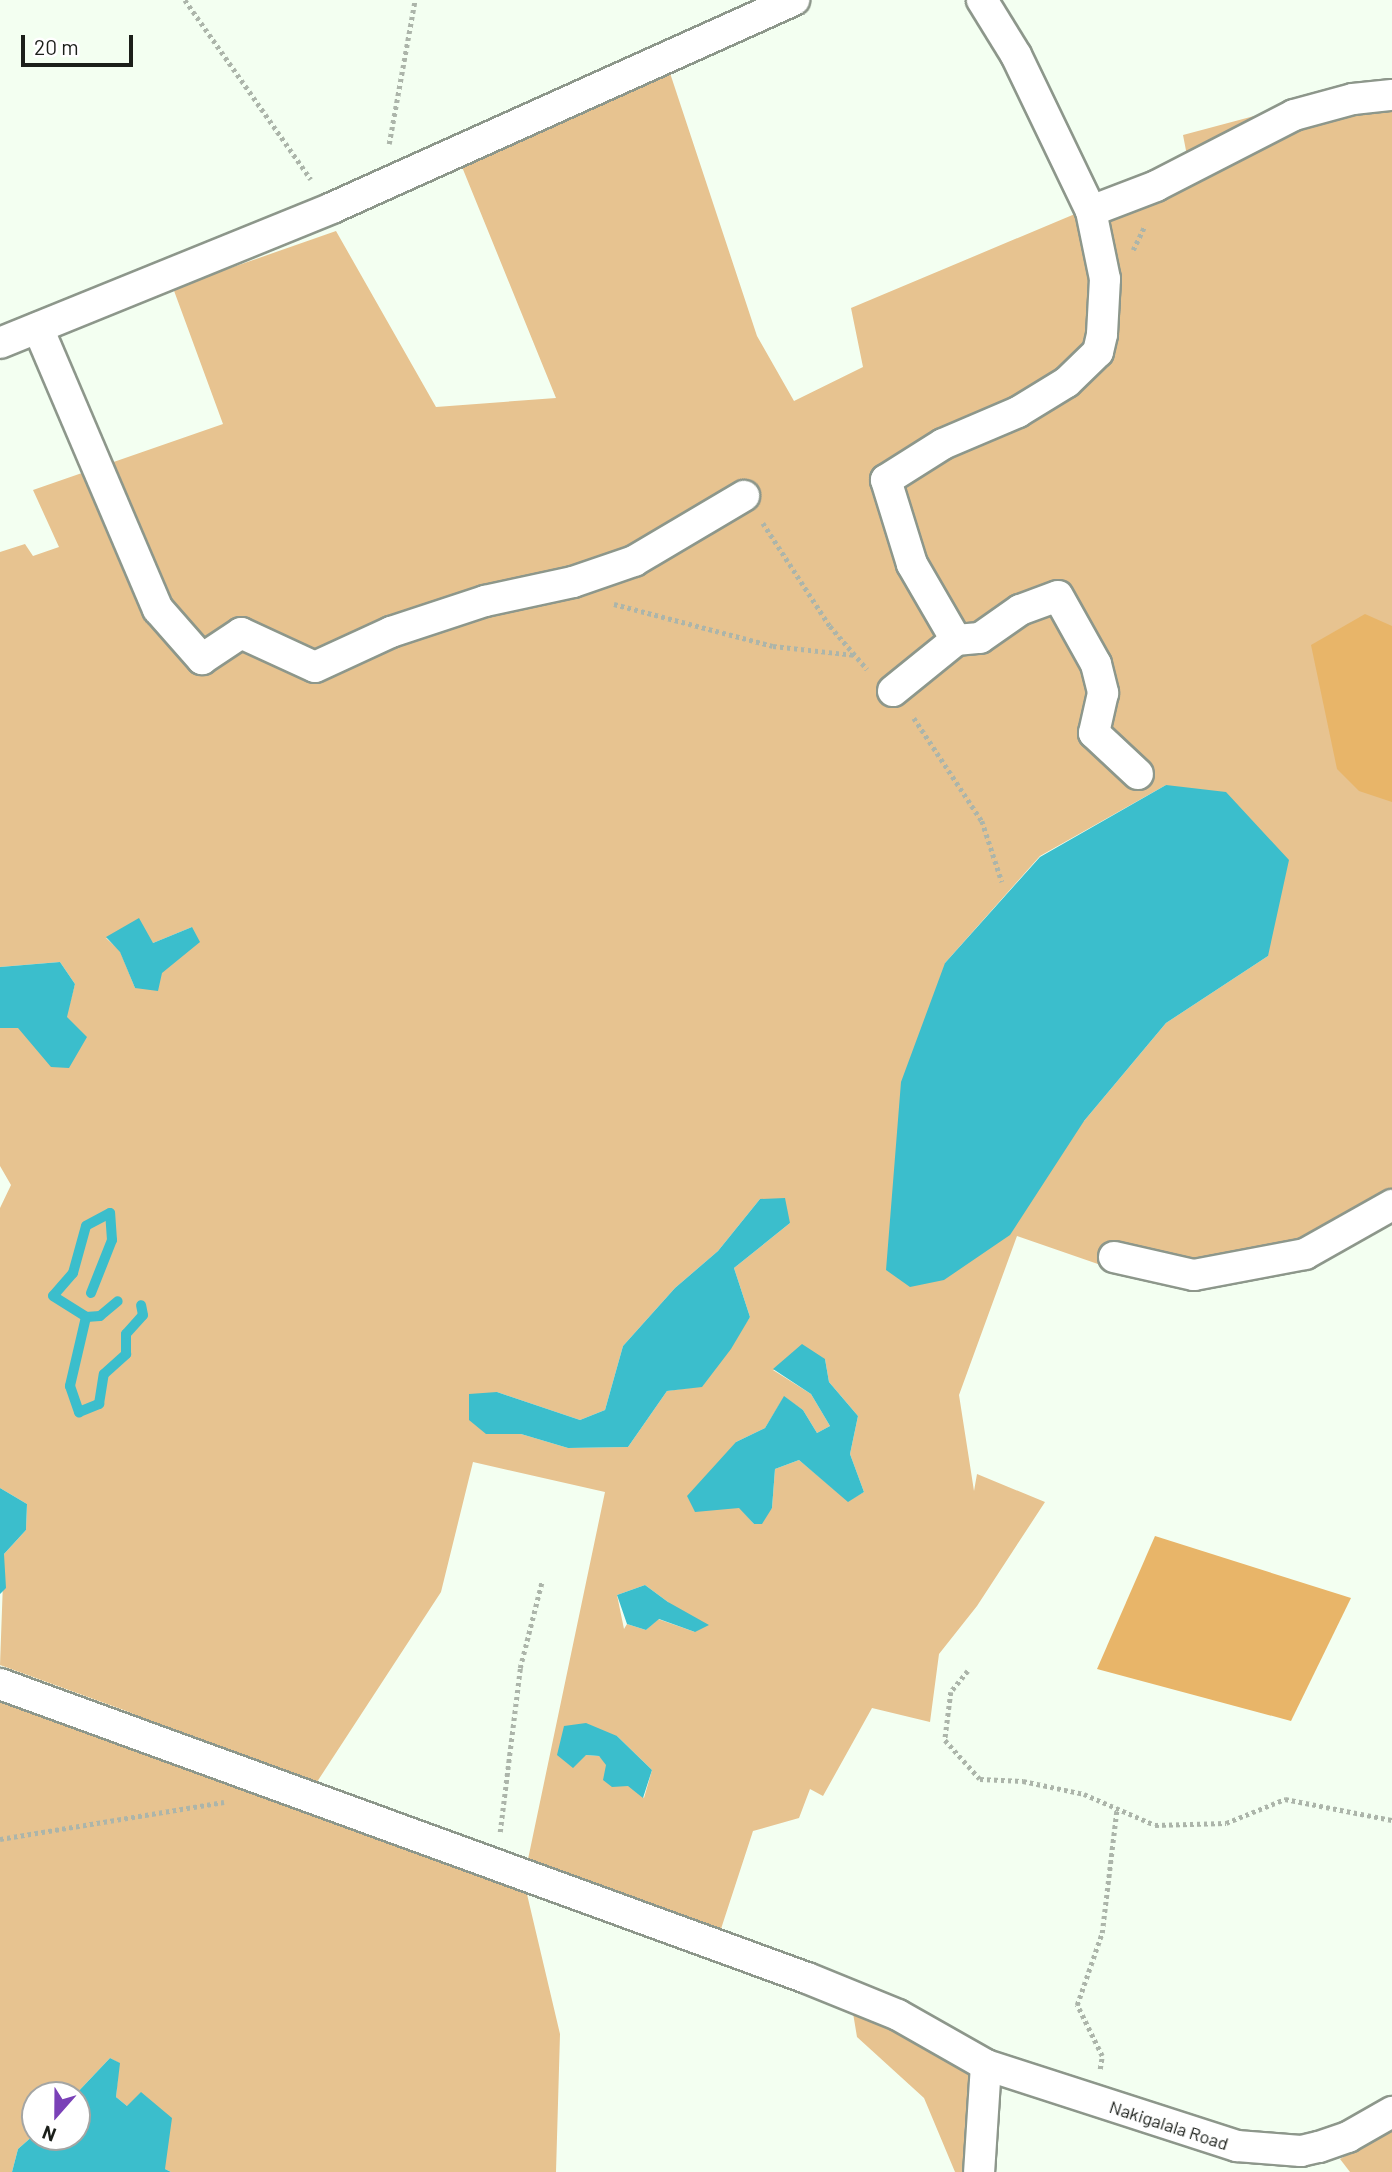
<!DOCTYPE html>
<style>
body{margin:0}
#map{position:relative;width:1392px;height:2172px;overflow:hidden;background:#f3fff1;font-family:Barlow,sans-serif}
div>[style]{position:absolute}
.green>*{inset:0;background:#e7c390}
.forest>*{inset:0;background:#e8b569}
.water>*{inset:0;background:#3bbecc}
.stream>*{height:10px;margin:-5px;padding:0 5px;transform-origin:5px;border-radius:5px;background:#3bbecc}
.path>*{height:4.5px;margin-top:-2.25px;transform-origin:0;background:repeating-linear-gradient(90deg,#acb5aa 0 3.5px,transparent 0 7px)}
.roads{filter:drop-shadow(2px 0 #8d978b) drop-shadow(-2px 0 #8d978b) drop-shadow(0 2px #8d978b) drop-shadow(0 -2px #8d978b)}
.minor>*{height:30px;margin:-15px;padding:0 15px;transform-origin:15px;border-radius:15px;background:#fff}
span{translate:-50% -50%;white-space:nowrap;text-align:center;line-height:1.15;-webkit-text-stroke:6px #fff;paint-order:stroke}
.street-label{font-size:18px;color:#1b1f1a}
.north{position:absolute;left:21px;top:2081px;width:70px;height:70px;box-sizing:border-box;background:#fff;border:2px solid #a4a5a3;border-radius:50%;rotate:201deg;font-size:19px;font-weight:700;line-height:28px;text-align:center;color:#1b1f1a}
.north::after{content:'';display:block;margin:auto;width:24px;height:32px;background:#7a41b7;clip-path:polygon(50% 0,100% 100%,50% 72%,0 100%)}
.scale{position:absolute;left:21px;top:35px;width:112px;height:32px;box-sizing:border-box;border:4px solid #1b1f1a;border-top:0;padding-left:9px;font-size:21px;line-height:24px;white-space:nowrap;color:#1b1f1a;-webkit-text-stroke:5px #fff;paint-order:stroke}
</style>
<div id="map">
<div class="green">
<i style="clip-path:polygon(evenodd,670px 73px,757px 336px,794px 401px,863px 367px,851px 308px,1189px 166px,1183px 135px,1392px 79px,1392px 1193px,1305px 1241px,1197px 1261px,1168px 1260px,1147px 1281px,1017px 1236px,959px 1395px,974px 1491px,977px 1474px,1045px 1502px,977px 1606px,939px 1654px,930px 1722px,872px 1708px,823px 1796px,810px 1789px,799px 1818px,753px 1831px,719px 1935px,527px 1864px,605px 1492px,473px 1462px,441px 1592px,315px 1785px,526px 1890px,560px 2034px,556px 2172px,171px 2172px,165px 2169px,127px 2106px,116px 2097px,119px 2063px,110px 2058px,75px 2095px,35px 2095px,35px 2134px,18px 2149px,12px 2172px,0 2172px,0 1697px,287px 1789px,129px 1712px,0 1665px,4px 1554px,26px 1530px,27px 1504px,0 1488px,0 1208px,11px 1185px,0 1166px,0 1028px,66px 1017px,75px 984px,60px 962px,0 967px,0 552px,25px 544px,33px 556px,59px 547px,33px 490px,223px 424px,173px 288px,336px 231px,436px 407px,556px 398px,460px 162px,670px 73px,1166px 785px,1268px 956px,1166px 1023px,1084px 1121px,945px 963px,1040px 856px,1166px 785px,670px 73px,192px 927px,161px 973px,135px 988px,120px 951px,106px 938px,153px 943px,192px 927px,670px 73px,760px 1199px,790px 1223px,734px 1268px,750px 1317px,702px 1386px,667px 1391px,628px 1447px,568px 1448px,521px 1434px,486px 1434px,497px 1392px,580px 1420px,605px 1410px,623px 1346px,675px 1288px,718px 1251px,760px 1199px,670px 73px,825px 1359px,829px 1382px,858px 1416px,850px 1454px,864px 1492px,848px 1501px,799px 1460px,775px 1469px,772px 1508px,754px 1524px,740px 1508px,736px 1442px,765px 1428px,784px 1397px,803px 1410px,817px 1433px,830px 1426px,811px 1394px,773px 1370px,825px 1359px,670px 73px,645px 1585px,668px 1602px,695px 1632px,658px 1619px,646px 1630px,627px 1624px,624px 1629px,617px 1595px,645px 1585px,670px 73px,617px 1736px,652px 1770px,644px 1798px,599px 1756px,586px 1755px,617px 1736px)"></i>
<i style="clip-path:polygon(874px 2011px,993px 2089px,965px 2124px,963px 2172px,955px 2172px,924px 2098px,857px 2037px,853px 2013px)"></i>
<i style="clip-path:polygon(1392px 2129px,1392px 2172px,1350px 2172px,1340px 2159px)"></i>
</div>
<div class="forest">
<i style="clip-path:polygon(1365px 614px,1392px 626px,1392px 802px,1359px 791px,1337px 769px,1311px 645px)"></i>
<i style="clip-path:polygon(1155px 1536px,1351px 1598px,1291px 1721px,1097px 1669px)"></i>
</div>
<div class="water">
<i style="clip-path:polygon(1166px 785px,1226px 792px,1289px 860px,1268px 956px,1166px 1023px,1084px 1121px,1010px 1235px,944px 1280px,910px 1287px,886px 1270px,901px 1082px,945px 963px,1040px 857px)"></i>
<i style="clip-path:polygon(139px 918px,153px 943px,192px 927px,200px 942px,162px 973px,158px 991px,135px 988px,120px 952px,106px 937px)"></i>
<i style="clip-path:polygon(60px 962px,75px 984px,67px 1017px,87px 1037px,69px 1068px,51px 1067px,18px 1028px,0 1028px,0 967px)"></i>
<i style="clip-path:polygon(785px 1198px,790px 1223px,734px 1268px,750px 1317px,731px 1349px,702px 1387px,667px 1391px,628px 1447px,568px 1448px,521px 1434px,486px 1434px,469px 1420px,469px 1394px,497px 1392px,580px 1420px,605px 1410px,623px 1346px,675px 1288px,718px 1251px,760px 1199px)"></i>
<i style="clip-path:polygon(802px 1344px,825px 1359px,829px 1382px,858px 1416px,850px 1454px,864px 1492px,848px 1502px,799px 1460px,775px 1469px,772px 1508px,762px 1524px,754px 1524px,739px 1508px,695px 1512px,687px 1496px,736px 1442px,765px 1428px,784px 1396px,803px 1410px,817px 1433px,830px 1426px,811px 1394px,773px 1369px)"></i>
<i style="clip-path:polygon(0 1488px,27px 1504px,26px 1530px,4px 1554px,6px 1588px,0 1594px)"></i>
<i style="clip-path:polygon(645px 1585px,668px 1602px,709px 1625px,695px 1632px,659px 1619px,646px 1630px,627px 1624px,617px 1595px)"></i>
<i style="clip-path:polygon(586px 1723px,617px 1736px,652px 1770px,643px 1798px,628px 1786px,612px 1787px,603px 1780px,606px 1765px,599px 1756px,586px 1755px,573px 1768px,557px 1755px,564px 1726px)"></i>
<i style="clip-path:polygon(110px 2058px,120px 2063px,116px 2097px,127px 2106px,141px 2092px,172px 2118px,165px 2169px,171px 2172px,12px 2172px,18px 2149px,35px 2134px,77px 2137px,75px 2095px)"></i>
</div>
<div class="stream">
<i style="left:91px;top:1293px;width:57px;rotate:-68.4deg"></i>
<i style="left:112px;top:1240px;width:27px;rotate:-94deg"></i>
<i style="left:110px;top:1213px;width:27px;rotate:152deg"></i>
<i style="left:86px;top:1226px;width:49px;rotate:105.5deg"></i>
<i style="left:73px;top:1273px;width:30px;rotate:131deg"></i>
<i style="left:53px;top:1296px;width:39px;rotate:32deg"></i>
<i style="left:86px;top:1317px;width:14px;rotate:-4deg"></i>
<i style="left:100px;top:1316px;width:23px;rotate:-40deg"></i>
<i style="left:86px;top:1317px;width:71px;rotate:103.1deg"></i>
<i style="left:70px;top:1386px;width:28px;rotate:71deg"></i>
<i style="left:79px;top:1412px;width:22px;rotate:-22deg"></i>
<i style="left:99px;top:1404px;width:30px;rotate:-81deg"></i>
<i style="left:104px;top:1374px;width:30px;rotate:-42deg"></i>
<i style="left:126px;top:1354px;width:20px;rotate:-90deg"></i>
<i style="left:126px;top:1334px;width:25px;rotate:-48deg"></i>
<i style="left:143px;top:1315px;width:10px;rotate:-101deg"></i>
</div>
<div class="path">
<i style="left:185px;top:0;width:219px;rotate:54.9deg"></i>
<i style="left:389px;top:144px;width:146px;rotate:-79.8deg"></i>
<i style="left:1133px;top:250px;width:25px;rotate:-64deg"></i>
<i style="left:763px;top:523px;width:123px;rotate:57deg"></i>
<i style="left:830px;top:626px;width:57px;rotate:49.3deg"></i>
<i style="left:614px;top:604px;width:164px;rotate:14.8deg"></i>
<i style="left:773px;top:646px;width:81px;rotate:6.3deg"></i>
<i style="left:914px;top:718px;width:123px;rotate:56.6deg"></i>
<i style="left:982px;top:821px;width:64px;rotate:71.8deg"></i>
<i style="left:968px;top:1671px;width:27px;rotate:129deg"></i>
<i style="left:951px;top:1692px;width:48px;rotate:97.1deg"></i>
<i style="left:945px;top:1740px;width:52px;rotate:48.1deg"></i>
<i style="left:980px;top:1779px;width:43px;rotate:2.7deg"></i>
<i style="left:1023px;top:1781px;width:62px;rotate:12deg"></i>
<i style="left:1084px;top:1794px;width:77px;rotate:23.6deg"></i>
<i style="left:1155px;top:1825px;width:71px;rotate:-1.6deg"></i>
<i style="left:1226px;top:1823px;width:64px;rotate:-22.1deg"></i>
<i style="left:1285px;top:1799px;width:109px;rotate:11.1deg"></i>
<i style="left:500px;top:1832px;width:165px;rotate:-83deg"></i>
<i style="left:520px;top:1668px;width:90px;rotate:-75.8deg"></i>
<i style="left:0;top:1839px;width:227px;rotate:-9.4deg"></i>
<i style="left:1100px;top:2069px;width:13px;rotate:-81deg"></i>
<i style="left:1102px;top:2056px;width:57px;rotate:-116.1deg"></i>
<i style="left:1077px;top:2005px;width:76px;rotate:-70.9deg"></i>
<i style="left:1102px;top:1933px;width:126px;rotate:-83.2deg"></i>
</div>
<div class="roads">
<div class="minor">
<i style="left:1091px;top:211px;width:70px;rotate:-21deg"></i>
<i style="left:1156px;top:186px;width:155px;rotate:-27.2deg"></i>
<i style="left:1294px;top:115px;width:61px;rotate:-15.2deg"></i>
<i style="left:1353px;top:99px;width:39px;rotate:-6deg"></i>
<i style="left:38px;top:328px;width:306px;rotate:66.9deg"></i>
<i style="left:158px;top:609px;width:67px;rotate:48.7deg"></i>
<i style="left:202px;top:659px;width:47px;rotate:-33.7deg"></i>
<i style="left:241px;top:633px;width:81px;rotate:24.7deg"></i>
<i style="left:315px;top:667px;width:84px;rotate:-24.7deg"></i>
<i style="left:391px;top:632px;width:99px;rotate:-18.3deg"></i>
<i style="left:485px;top:601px;width:90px;rotate:-12.2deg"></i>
<i style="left:573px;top:582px;width:65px;rotate:-19deg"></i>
<i style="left:634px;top:561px;width:128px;rotate:-30.6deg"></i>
<i style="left:0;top:343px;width:358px;rotate:-22.1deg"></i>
<i style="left:332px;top:208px;width:507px;rotate:-24.24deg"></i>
<i style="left:956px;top:640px;width:24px;rotate:-5deg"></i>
<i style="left:980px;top:638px;width:49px;rotate:-35deg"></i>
<i style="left:1020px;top:610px;width:40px;rotate:-20.2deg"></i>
<i style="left:1058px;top:596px;width:78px;rotate:60.8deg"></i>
<i style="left:1096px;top:664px;width:30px;rotate:76deg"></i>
<i style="left:1103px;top:693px;width:41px;rotate:102.7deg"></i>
<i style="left:1094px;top:733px;width:60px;rotate:43deg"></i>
<i style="left:893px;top:691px;width:81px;rotate:-39deg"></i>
<i style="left:956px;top:640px;width:88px;rotate:-120.1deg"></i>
<i style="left:912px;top:564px;width:88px;rotate:-107.2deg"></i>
<i style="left:886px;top:480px;width:67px;rotate:-32.3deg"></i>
<i style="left:943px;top:444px;width:82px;rotate:-23.1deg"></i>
<i style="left:1018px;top:412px;width:57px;rotate:-31.5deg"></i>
<i style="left:1067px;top:382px;width:43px;rotate:-44.1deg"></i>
<i style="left:1098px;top:352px;width:18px;rotate:-77deg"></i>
<i style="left:1102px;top:334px;width:55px;rotate:-86.9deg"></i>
<i style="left:1105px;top:279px;width:69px;rotate:-101.6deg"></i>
<i style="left:1091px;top:211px;width:173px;rotate:-115.7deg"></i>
<i style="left:1016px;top:55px;width:65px;rotate:-121.7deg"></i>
<i style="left:1114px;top:1257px;width:82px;rotate:12.7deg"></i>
<i style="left:1194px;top:1275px;width:113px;rotate:-10.7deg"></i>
<i style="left:1305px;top:1254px;width:100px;rotate:-29.4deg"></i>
<i style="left:0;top:1684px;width:859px;rotate:20.02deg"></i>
<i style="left:807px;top:1978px;width:98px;rotate:22.1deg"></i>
<i style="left:898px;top:2015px;width:101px;rotate:29.6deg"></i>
<i style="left:986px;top:2065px;width:107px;rotate:93.7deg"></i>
<i style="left:986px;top:2065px;width:264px;rotate:17.9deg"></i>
<i style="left:1237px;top:2146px;width:64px;rotate:4.5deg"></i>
<i style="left:1301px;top:2151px;width:18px;rotate:-13deg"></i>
<i style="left:1319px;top:2147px;width:31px;rotate:-19deg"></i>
<i style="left:1348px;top:2137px;width:51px;rotate:-29.6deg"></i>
</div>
</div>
<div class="street-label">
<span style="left:1169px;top:2125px;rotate:18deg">Nakigalala Road</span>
</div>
<div class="north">N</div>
<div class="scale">20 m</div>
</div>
